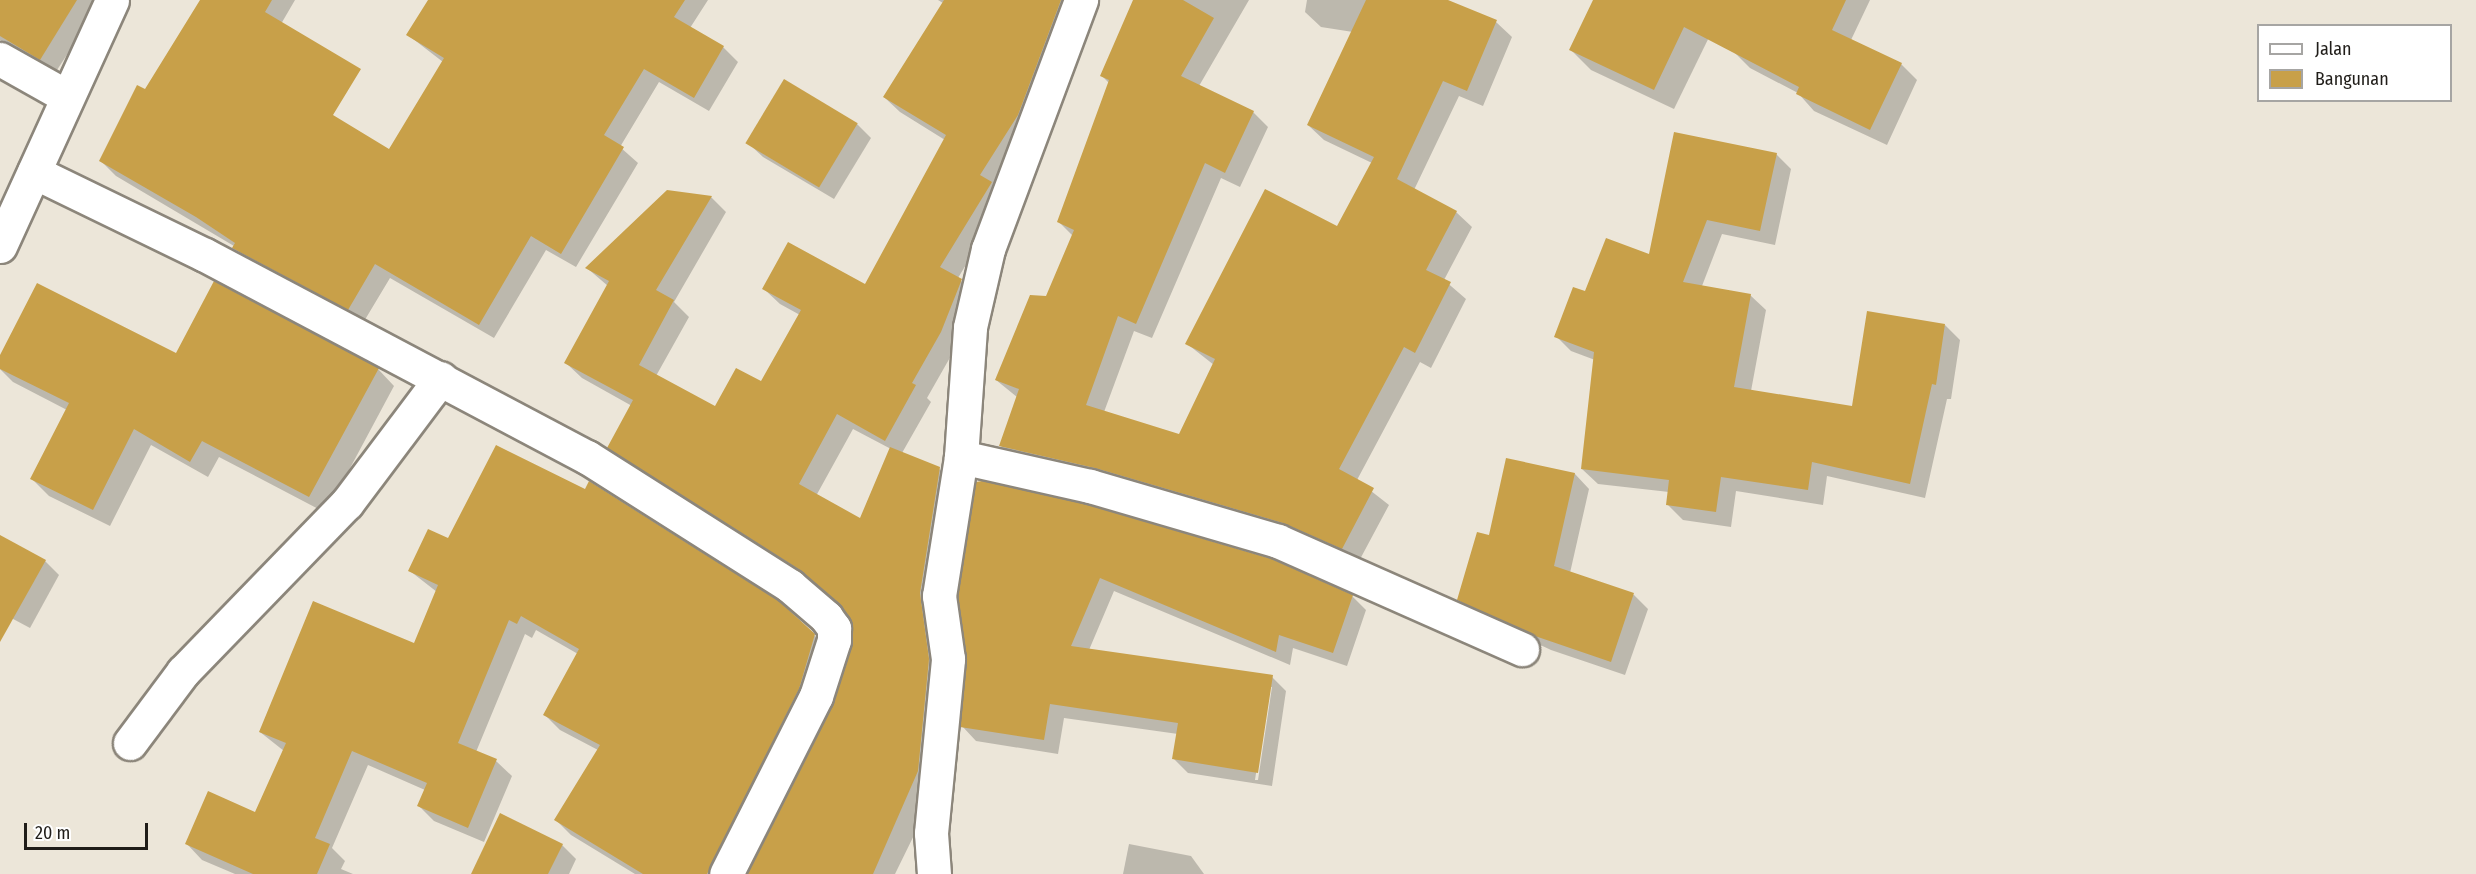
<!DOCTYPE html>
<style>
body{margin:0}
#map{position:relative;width:2476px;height:874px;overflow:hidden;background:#ece6d9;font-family:"Fira Sans Condensed",sans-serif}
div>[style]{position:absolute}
.shadow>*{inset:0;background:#0003}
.building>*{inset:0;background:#c8a049;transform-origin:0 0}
.roads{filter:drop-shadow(2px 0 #8c867b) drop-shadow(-2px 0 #8c867b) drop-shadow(0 2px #8c867b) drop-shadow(0 -2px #8c867b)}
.minor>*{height:33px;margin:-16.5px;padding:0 16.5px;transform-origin:16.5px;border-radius:16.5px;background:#fff}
span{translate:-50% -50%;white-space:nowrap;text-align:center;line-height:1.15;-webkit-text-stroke:4.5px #fff;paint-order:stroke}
.legend{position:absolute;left:2257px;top:24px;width:195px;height:78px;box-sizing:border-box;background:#fff;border:2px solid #a6a5a3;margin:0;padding:8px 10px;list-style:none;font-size:18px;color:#201d19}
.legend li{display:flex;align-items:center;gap:12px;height:30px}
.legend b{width:30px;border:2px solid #a6a5a3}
.scale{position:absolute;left:24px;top:823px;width:124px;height:27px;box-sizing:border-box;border:3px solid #201d19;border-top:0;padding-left:8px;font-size:18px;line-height:21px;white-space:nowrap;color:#201d19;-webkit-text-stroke:4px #fff;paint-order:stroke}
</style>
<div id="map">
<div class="shadow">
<i style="clip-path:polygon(0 0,103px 0,55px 73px,0 40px)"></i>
<i style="clip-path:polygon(201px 0,295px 0,281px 24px,309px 131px,390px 151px,443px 62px,408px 35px,429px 0,708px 0,690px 28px,723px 47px,738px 62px,709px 111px,659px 82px,620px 147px,638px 163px,576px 267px,546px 250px,494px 338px,390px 278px,363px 323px,248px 262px,234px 246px,116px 176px,101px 161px)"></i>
<i style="clip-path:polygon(evenodd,938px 0,1090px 0,1006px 198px,958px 278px,976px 295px,956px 347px,927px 398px,931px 402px,902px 453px,939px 469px,955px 484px,920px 823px,895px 874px,749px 874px,834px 705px,853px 646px,854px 627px,844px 609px,817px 585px,624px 463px,609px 447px,632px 406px,582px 378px,566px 363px,608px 286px,587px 268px,711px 197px,726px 212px,674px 302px,689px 317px,656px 376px,716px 408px,762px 383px,800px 315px,780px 304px,764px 289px,865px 286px,945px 140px,900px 112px,884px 97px,943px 3px,938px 0,853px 429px,891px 449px,860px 520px,816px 496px,853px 429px)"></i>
<i style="clip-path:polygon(1135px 0,1249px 0,1199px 86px,1253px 112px,1268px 127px,1240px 187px,1221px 178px,1152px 338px,1134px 331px,1104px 412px,1180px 436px,1214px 365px,1186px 343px,1338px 228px,1372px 163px,1324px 140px,1308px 125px,1353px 32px,1321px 27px,1305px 12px,1307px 0,1445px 0,1496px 22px,1512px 37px,1483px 106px,1459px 96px,1414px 190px,1456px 212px,1472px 227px,1444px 280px,1466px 299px,1431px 368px,1420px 362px,1357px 480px,1389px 505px,1358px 563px,1016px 461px,1001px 446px,1017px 397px,996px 380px,1047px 298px,1073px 236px,1059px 222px,1109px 83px,1101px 75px)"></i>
<i style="clip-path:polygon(1594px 0,1679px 0,1714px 27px,1674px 109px,1591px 70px,1571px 50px)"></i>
<i style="clip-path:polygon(1776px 0,1870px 0,1851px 40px,1901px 64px,1917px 80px,1887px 145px,1814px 111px,1798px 93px,1750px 68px,1734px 52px)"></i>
<i style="clip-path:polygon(857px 124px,871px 138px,834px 199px,763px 157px,748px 143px)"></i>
<i style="clip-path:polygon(1776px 154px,1791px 169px,1775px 245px,1722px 234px,1702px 286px,1750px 295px,1766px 310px,1751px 391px,1853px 408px,1945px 325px,1960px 340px,1951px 399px,1947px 399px,1925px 498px,1827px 476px,1823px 505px,1736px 491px,1731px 527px,1683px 520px,1668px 505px,1669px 492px,1598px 484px,1582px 469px,1595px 360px,1571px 351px,1556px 336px,1586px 293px,1650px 256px)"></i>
<i style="clip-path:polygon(177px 355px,378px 369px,394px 386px,326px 513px,219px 457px,208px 477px,151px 445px,110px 526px,49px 496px,32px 479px,67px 410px,13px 382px,0 369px,0 359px)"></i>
<i style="clip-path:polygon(1507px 459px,1575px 474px,1589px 489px,1570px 573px,1634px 595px,1648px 609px,1625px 675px,1551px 650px,1473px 613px,1458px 599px,1490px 537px)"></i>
<i style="clip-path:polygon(evenodd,977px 484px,1352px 596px,1366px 610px,1347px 666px,1293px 648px,1290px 665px,1114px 591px,1089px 650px,1272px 677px,1286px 691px,1272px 786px,1188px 773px,1174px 759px,1178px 734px,1064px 718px,1058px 754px,976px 741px,962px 726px,977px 484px,1269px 687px,1272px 687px,1258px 780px,1255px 780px,1269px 687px)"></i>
<i style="clip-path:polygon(0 536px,45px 561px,59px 575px,30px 628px,0 612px)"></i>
<i style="clip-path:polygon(448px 540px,814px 635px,830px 651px,728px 874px,635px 874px,571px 835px,556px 820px,598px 750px,560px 730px,545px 715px,578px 654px,536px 630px,532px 638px,525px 634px,476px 752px,496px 761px,512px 776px,484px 842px,434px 821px,419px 806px,425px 790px,368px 765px,332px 848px,345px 861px,341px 869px,353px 874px,235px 874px,202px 860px,187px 844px,256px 814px,284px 751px,260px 732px,415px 645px,437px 592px,410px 571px)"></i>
<i style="clip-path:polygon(1129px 844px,1191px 856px,1204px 874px,1123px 874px)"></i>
<i style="clip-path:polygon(562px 845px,576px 859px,569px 874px,472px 874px)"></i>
</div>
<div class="building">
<i style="clip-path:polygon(0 0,77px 0,40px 60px,0 36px)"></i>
<i style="clip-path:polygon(200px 0,272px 0,265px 12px,361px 69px,333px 115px,389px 149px,444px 58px,406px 35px,428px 0,685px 0,674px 17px,724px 46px,694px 98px,644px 69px,604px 135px,624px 147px,561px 254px,531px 236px,479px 325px,375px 264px,348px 310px,232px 248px,235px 243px,196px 217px,99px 161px,137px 85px,145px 89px)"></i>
<i style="clip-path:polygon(944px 0,1061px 0,1018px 115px,980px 175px,992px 182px,940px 267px,962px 279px,941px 332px,912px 383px,916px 385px,885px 441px,837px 414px,799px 484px,860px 518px,890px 447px,940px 467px,920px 593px,929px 659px,918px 771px,873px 874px,747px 874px,833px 704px,852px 646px,853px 627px,841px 606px,800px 570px,607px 448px,633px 400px,564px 363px,609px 281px,585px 268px,667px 190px,712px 196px,656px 290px,674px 300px,639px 365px,715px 406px,736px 368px,761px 381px,801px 310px,762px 289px,788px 242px,865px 284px,946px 135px,883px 97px)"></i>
<i style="clip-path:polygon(1133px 0,1183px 0,1214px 18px,1181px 76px,1254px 111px,1225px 173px,1205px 163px,1136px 324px,1118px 316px,1086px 405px,1179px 434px,1215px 359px,1185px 344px,1265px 189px,1337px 226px,1374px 157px,1307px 125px,1366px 0,1448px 0,1497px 20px,1467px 91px,1443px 81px,1397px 179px,1457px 211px,1426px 270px,1451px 282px,1415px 353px,1404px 347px,1339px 469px,1374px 488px,1342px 549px,1283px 523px,1095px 468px,999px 446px,1019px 389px,995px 380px,1030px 295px,1046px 296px,1074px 230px,1057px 222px,1109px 80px,1100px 76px)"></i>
<i style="clip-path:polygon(1593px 0,1846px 0,1832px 30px,1902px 63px,1870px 130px,1796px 94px,1799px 87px,1684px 27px,1654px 90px,1569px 50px)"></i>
<i style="left:784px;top:79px;width:86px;height:75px;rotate:31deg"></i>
<i style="clip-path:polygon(1674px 132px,1777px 153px,1760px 231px,1707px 220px,1683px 282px,1751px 294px,1734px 387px,1852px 406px,1867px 311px,1945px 324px,1936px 385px,1932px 384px,1910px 484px,1812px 462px,1808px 490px,1721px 477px,1716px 512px,1666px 505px,1669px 480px,1581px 469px,1594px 352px,1554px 337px,1573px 287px,1585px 291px,1606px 238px,1649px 254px)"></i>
<i style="clip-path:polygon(214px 281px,379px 368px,309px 497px,202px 441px,190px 462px,134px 429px,93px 510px,30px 479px,69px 403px,0 369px,0 355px,37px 283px,176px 353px)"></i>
<i style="clip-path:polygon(496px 445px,585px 489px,589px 481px,779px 601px,815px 634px,799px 689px,707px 874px,643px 874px,554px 820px,600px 745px,543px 715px,579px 649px,521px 616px,517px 624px,509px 620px,458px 743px,497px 759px,468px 828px,417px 806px,427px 783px,352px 751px,315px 838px,330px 844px,317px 874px,253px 874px,185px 844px,208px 791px,255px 812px,286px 743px,259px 732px,313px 601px,414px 643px,438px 585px,408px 571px,428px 529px,448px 538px)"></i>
<i style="clip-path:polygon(1506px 458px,1575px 473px,1554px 566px,1634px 593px,1611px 662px,1535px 636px,1457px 600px,1477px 532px,1489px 535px)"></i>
<i style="clip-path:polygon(982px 481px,1085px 504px,1272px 559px,1353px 595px,1333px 653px,1279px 635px,1276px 652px,1100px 578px,1071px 646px,1273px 675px,1258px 773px,1172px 759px,1178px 723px,1050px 704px,1044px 740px,960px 727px,967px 661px,958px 596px,976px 482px)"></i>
<i style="clip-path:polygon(0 535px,46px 560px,0 642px)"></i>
<i style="clip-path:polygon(500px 813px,563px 844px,548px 874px,471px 874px)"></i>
</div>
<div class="roads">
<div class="minor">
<i style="left:0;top:59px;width:76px;rotate:29.3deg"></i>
<i style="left:34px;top:172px;width:190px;rotate:25.9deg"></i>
<i style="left:205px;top:255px;width:432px;rotate:27.9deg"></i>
<i style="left:587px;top:457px;width:241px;rotate:32.4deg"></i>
<i style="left:790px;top:586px;width:48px;rotate:40.7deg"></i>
<i style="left:826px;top:617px;width:14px;rotate:54deg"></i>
<i style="left:834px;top:628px;width:12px;rotate:90deg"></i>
<i style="left:834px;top:640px;width:59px;rotate:107.8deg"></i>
<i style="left:816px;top:696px;width:199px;rotate:116.8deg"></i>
<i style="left:0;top:246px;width:270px;rotate:-65.5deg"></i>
<i style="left:961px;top:457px;width:132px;rotate:12.7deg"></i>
<i style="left:1090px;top:486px;width:196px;rotate:16.3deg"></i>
<i style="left:1278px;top:541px;width:267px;rotate:23.9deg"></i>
<i style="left:130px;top:743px;width:89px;rotate:-53.3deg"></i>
<i style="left:183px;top:672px;width:235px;rotate:-45.9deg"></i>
<i style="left:347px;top:503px;width:156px;rotate:-53.1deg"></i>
<i style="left:934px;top:874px;width:41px;rotate:-94.2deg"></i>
<i style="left:931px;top:833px;width:175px;rotate:-84.4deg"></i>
<i style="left:948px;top:659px;width:64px;rotate:-98.1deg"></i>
<i style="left:939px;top:596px;width:141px;rotate:-81deg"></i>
<i style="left:961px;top:457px;width:130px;rotate:-86deg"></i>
<i style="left:970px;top:327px;width:80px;rotate:-77deg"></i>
<i style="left:988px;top:249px;width:266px;rotate:-69.5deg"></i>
</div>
</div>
<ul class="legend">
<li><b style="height:8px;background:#fff"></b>Jalan</li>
<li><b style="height:16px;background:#c8a049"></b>Bangunan</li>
</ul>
<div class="scale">20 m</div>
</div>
